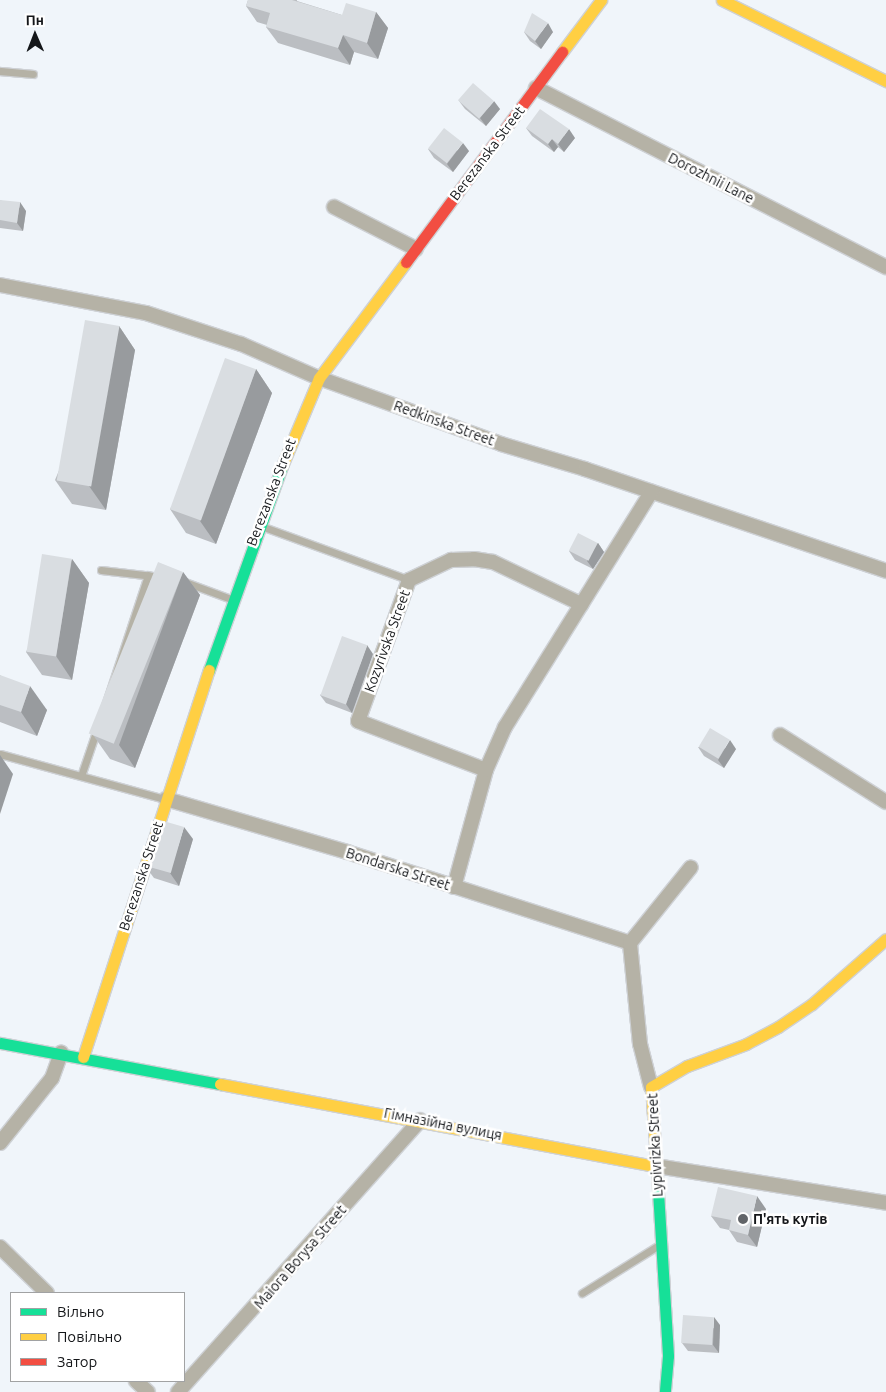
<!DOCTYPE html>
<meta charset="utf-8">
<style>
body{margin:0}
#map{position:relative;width:886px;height:1392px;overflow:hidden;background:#f0f5fa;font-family:Ubuntu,sans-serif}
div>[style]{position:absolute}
.roads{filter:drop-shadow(1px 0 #ced1d5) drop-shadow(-1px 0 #ced1d5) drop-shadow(0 1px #ced1d5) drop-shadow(0 -1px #ced1d5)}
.lane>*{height:7px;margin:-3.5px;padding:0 3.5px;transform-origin:3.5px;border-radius:3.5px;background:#b5b2a6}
.street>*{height:14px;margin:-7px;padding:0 7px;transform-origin:7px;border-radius:7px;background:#b5b2a6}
.fast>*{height:11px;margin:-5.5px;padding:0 5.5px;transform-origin:5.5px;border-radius:5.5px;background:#16e098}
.slow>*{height:11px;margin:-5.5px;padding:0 5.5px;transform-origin:5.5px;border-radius:5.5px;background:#ffcf43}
.jam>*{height:11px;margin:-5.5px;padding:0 5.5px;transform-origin:5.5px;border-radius:5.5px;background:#f24e42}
.wall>*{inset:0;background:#bbbec2}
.shaded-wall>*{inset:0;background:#989b9e}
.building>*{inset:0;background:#d9dde1;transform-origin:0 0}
.dots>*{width:14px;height:14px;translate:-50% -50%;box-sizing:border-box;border:2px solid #fff;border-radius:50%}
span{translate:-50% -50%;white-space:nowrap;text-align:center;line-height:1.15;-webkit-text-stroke:5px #fff;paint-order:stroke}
.street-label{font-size:14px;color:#141619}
.poi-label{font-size:14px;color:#141619;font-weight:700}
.left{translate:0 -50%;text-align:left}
.legend{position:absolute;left:10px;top:1292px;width:175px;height:90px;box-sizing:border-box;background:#fff;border:1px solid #a1a2a3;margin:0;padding:6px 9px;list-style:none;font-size:15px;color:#141619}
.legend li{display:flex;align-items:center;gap:10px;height:25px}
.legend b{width:25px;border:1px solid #a1a2a3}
.north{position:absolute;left:10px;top:10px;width:50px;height:50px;-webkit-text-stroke:4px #fff;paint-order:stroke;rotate:359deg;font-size:14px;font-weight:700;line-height:20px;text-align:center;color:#141619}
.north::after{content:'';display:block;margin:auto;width:18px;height:22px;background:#141619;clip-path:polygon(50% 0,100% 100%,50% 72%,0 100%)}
</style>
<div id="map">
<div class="roads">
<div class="lane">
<i style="left:0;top:71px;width:33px;rotate:5deg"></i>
<i style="left:261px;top:526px;width:158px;rotate:20deg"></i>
<i style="left:101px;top:570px;width:61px;rotate:6.5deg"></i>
<i style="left:185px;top:582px;width:49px;rotate:20.3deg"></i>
<i style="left:103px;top:712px;width:144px;rotate:-71.8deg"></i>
<i style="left:0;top:754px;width:171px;rotate:15.3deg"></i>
<i style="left:81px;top:776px;width:50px;rotate:-71.2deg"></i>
<i style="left:582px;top:1293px;width:91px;rotate:-31.9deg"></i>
</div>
<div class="street">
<i style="left:536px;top:88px;width:393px;rotate:27.1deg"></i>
<i style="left:334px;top:207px;width:92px;rotate:27.1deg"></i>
<i style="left:0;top:285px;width:149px;rotate:10.9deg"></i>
<i style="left:146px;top:313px;width:100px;rotate:18.1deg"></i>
<i style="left:241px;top:344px;width:85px;rotate:23.6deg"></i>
<i style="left:319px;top:378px;width:194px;rotate:19.9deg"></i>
<i style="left:501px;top:444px;width:88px;rotate:16.6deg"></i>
<i style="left:585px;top:469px;width:318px;rotate:18.7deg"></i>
<i style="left:780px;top:735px;width:125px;rotate:32.3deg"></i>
<i style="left:486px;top:770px;width:137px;rotate:-159.1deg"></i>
<i style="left:358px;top:721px;width:150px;rotate:-70.1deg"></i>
<i style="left:409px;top:580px;width:47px;rotate:-25.5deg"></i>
<i style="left:451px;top:560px;width:23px;rotate:-2deg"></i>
<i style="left:474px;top:559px;width:19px;rotate:9deg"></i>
<i style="left:493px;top:562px;width:98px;rotate:25.5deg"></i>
<i style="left:166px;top:799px;width:189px;rotate:16.3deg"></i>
<i style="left:347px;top:852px;width:297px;rotate:17.8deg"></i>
<i style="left:454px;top:887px;width:121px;rotate:-74.7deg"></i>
<i style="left:486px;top:770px;width:47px;rotate:-66.2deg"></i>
<i style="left:505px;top:727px;width:277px;rotate:-58.1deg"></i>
<i style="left:651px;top:1087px;width:44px;rotate:-104.3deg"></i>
<i style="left:640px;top:1044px;width:101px;rotate:-95.7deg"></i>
<i style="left:630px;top:943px;width:97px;rotate:-51.2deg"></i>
<i style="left:0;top:1143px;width:83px;rotate:-51.3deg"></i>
<i style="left:52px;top:1078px;width:27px;rotate:-70deg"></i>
<i style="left:656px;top:1166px;width:233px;rotate:9.1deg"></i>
<i style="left:0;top:1247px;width:66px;rotate:44.4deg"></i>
<i style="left:136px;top:1381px;width:16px;rotate:43deg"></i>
<i style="left:178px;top:1392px;width:364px;rotate:-48.3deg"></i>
</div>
<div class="fast">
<i style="left:209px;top:670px;width:217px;rotate:-70.3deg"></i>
<i style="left:0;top:1043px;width:224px;rotate:10.6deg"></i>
<i style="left:657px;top:1175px;width:181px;rotate:86.5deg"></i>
<i style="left:668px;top:1356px;width:36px;rotate:95deg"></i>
</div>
<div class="slow">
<i style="left:722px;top:0;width:183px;rotate:26.3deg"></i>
<i style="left:562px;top:52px;width:65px;rotate:-53.1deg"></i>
<i style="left:282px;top:466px;width:95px;rotate:-67.2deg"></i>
<i style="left:319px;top:378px;width:145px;rotate:-53.1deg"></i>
<i style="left:83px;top:1057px;width:407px;rotate:-72deg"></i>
<i style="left:220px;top:1084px;width:444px;rotate:10.7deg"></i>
<i style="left:657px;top:1175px;width:88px;rotate:-93.9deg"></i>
<i style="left:651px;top:1087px;width:42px;rotate:-30.3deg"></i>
<i style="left:687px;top:1066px;width:63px;rotate:-20.4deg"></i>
<i style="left:746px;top:1044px;width:36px;rotate:-28deg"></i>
<i style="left:778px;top:1027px;width:41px;rotate:-34.1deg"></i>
<i style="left:812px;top:1004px;width:98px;rotate:-41.3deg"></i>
</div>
<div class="jam">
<i style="left:406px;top:262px;width:262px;rotate:-53.4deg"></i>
</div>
</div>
<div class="wall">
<i style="clip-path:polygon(248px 0,297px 0,297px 1px,342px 15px,376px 12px,388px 28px,378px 59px,354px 52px,350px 65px,278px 43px,266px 27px,267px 25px,257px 22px,246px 6px)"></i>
<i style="clip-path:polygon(524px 32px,553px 32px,541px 49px,530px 41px)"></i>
<i style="clip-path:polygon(459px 101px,500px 109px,486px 126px,465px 109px)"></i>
<i style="clip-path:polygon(526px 128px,575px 138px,564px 152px,558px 147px,554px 152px,532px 136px)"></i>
<i style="clip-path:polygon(428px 149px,469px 151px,453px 172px,434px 158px)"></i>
<i style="clip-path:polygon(0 200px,26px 211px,23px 231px,0 228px)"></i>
<i style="clip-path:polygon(119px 326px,135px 350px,106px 510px,72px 504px,55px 480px)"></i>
<i style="clip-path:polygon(256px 369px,272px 393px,216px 544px,186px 533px,170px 509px)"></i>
<i style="clip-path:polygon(598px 543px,604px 552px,593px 569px,575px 560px,569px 551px)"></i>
<i style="clip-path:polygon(72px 559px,89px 583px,72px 680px,42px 675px,26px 652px)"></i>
<i style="clip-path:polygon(183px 572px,200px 595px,135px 768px,110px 759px,93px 735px)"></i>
<i style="clip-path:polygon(373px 654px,352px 713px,326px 703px,320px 695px)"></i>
<i style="clip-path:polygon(0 675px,47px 710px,37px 736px,0 722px)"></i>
<i style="clip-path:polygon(698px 747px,736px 749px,724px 768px,704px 756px)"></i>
<i style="clip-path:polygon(193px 839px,179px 886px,154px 878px,145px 866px)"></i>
<i style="clip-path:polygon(766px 1209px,757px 1247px,737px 1242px,729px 1230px,720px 1228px,711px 1216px)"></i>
<i style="clip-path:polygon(720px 1325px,719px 1353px,688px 1351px,682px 1343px)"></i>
</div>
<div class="shaded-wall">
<i style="clip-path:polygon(376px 12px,388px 28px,378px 59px,367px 43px)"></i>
<i style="clip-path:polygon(548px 23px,553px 32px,541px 49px,535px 41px)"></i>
<i style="clip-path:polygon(343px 35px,354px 52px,350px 65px,338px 48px)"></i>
<i style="clip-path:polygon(494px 101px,500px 109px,486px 126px,480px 118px)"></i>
<i style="clip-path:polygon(569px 129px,575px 138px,564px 152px,558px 144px)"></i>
<i style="clip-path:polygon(552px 139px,558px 147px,554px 152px,548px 144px)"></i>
<i style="clip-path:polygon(463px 143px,469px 151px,453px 172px,447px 164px)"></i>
<i style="clip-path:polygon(20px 202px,26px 211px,23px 231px,17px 223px)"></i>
<i style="clip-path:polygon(119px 326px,135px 350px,106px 510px,89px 486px)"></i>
<i style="clip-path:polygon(256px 369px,272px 393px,216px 544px,200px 521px)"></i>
<i style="clip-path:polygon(598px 543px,604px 552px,593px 569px,587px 561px)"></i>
<i style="clip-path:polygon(72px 559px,89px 583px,72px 680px,56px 656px)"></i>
<i style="clip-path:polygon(183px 572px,200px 595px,135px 768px,119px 745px)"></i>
<i style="clip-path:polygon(367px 645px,373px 654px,352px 713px,346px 704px)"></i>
<i style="clip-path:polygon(30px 686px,47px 710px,37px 736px,21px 712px)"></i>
<i style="clip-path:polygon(730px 740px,736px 749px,724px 768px,718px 760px)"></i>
<i style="clip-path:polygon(0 755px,13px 774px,0 814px)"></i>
<i style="clip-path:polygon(184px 827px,193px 839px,179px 886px,170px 873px)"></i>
<i style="clip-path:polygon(757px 1196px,766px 1209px,757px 1247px,748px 1235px)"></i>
<i style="clip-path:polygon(714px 1317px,720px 1325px,719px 1353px,713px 1345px)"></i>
</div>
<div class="building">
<i style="clip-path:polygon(248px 0,292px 0,342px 15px,346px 3px,376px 12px,367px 43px,343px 35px,338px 48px,266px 27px,270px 13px,246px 6px)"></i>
<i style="clip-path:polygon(532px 13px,548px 23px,535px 41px,524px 32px)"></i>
<i style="left:473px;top:83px;width:28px;height:23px;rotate:41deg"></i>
<i style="clip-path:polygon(540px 109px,569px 129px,558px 144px,552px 139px,548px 144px,526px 128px)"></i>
<i style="left:444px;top:128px;width:24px;height:26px;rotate:38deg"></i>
<i style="clip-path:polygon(0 200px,20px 202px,17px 223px,0 220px)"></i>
<i style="left:85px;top:320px;width:35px;height:163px;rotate:10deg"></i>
<i style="left:225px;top:358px;width:33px;height:161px;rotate:20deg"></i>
<i style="left:578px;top:533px;width:22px;height:20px;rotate:27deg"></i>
<i style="left:42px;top:554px;width:30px;height:99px;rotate:9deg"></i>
<i style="left:158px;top:562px;width:27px;height:185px;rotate:22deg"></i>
<i style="left:342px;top:636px;width:27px;height:63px;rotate:20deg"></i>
<i style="clip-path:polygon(0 675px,30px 686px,21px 712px,0 705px)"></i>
<i style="left:710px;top:728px;width:23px;height:22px;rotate:31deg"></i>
<i style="left:160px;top:820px;width:25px;height:48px;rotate:16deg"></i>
<i style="clip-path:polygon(718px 1187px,757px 1196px,748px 1235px,729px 1230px,731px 1220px,711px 1216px)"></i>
<i style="left:683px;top:1315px;width:31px;height:28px;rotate:4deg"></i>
</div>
<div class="dots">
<i style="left:743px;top:1219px;background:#616468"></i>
</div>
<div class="street-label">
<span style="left:487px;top:153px;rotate:-53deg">Berezanska Street</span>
<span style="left:711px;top:178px;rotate:27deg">Dorozhnii Lane</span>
<span style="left:444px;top:423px;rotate:20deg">Redkinska Street</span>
<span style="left:271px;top:492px;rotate:-69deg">Berezanska Street</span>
<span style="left:387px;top:641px;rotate:-70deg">Kozyrivska Street</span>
<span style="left:398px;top:869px;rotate:18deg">Bondarska Street</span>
<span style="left:141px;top:876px;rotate:-72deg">Berezanska Street</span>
<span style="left:443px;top:1124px;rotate:11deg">Гімназійна вулиця</span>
<span style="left:655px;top:1145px;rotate:-93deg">Lypivrizka Street</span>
<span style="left:300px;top:1257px;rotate:-49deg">Maiora Borysa Street</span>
</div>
<div class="poi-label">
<span class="left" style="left:753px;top:1219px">П'ять кутів</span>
</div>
<ul class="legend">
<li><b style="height:6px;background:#16e098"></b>Вільно</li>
<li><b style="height:6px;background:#ffcf43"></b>Повільно</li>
<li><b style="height:6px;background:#f24e42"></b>Затор</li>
</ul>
<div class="north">Пн</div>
</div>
